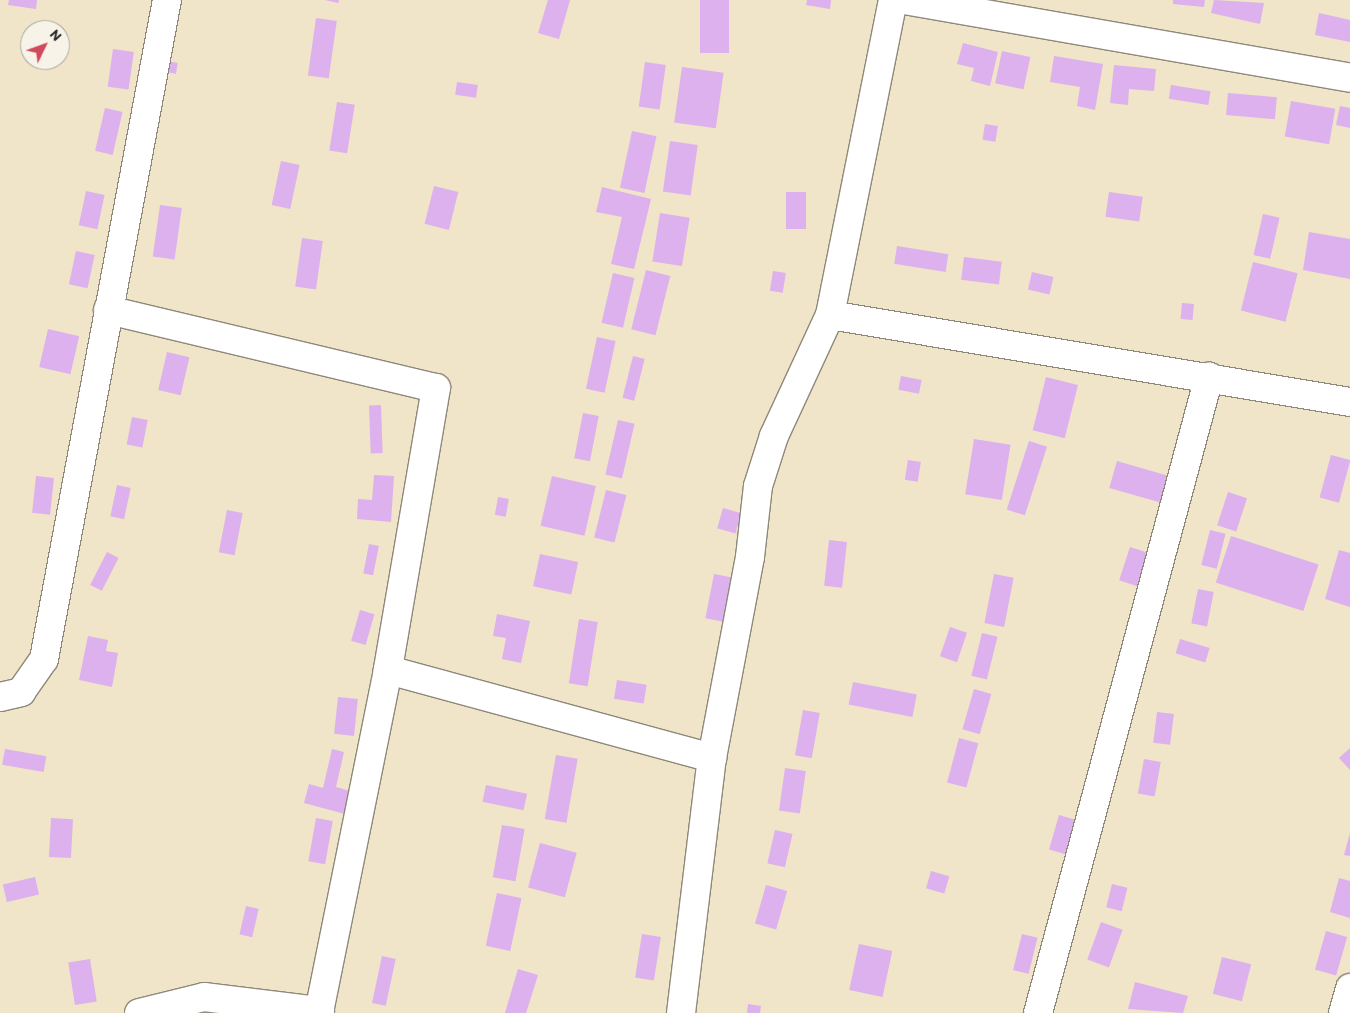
<!DOCTYPE html>
<style>
body{margin:0}
#map{position:relative;width:1350px;height:1013px;overflow:hidden;background:#f0e4c9;font-family:Itim,sans-serif}
div>[style]{position:absolute}
.building>*{inset:0;background:#dcb1ed;transform-origin:0 0}
.roads{filter:drop-shadow(1px 0 #8e887a) drop-shadow(-1px 0 #8e887a) drop-shadow(0 1px #8e887a) drop-shadow(0 -1px #8e887a)}
.street>*{height:28px;margin:-14px;padding:0 14px;transform-origin:14px;border-radius:14px;background:#fff}
span{translate:-50% -50%;white-space:nowrap;text-align:center;line-height:1.15;-webkit-text-stroke:4px #f7f3e8;paint-order:stroke}
.north{position:absolute;left:20px;top:20px;width:50px;height:50px;box-sizing:border-box;background:#f7f3e8;border:1px solid #a5a39c;border-radius:50%;rotate:48deg;font-size:14px;font-weight:700;line-height:20px;text-align:center;color:#2b2b2b}
.north::after{content:'';display:block;margin:auto;width:18px;height:22px;background:#d1495b;clip-path:polygon(50% 0,100% 100%,50% 72%,0 100%)}
</style>
<div id="map">
<div class="building">
<i style="clip-path:polygon(9px 0,37px 0,36px 9px,8px 5px)"></i>
<i style="clip-path:polygon(325px 0,339px 0,338px 3px)"></i>
<i style="clip-path:polygon(548px 0,570px 0,559px 39px,538px 33px)"></i>
<i style="left:700px;top:0;width:29px;height:53px"></i>
<i style="clip-path:polygon(807px 0,831px 0,830px 9px,806px 5px)"></i>
<i style="clip-path:polygon(1173px 0,1205px 0,1204px 7px,1173px 4px)"></i>
<i style="clip-path:polygon(1214px 0,1264px 3px,1260px 24px,1211px 13px)"></i>
<i style="clip-path:polygon(1319px 13px,1350px 20px,1350px 42px,1315px 35px)"></i>
<i style="left:316px;top:18px;width:21px;height:58px;rotate:8deg"></i>
<i style="clip-path:polygon(963px 43px,998px 52px,990px 86px,971px 81px,974px 68px,957px 64px)"></i>
<i style="left:113px;top:49px;width:21px;height:38px;rotate:8deg"></i>
<i style="left:1002px;top:51px;width:29px;height:33px;rotate:12deg"></i>
<i style="clip-path:polygon(1054px 56px,1103px 64px,1095px 110px,1077px 106px,1080px 87px,1050px 82px)"></i>
<i style="left:167px;top:61px;width:11px;height:11px;rotate:10deg"></i>
<i style="left:645px;top:62px;width:21px;height:45px;rotate:8deg"></i>
<i style="clip-path:polygon(1114px 65px,1156px 69px,1154px 91px,1129px 89px,1128px 105px,1110px 103px)"></i>
<i style="left:682px;top:67px;width:42px;height:56px;rotate:8deg"></i>
<i style="left:457px;top:82px;width:21px;height:13px;rotate:8deg"></i>
<i style="left:1171px;top:85px;width:40px;height:14px;rotate:9deg"></i>
<i style="left:1228px;top:93px;width:49px;height:22px;rotate:5deg"></i>
<i style="left:1291px;top:101px;width:45px;height:36px;rotate:10deg"></i>
<i style="left:337px;top:102px;width:18px;height:49px;rotate:9deg"></i>
<i style="clip-path:polygon(1340px 106px,1350px 108px,1350px 128px,1336px 125px)"></i>
<i style="left:105px;top:108px;width:18px;height:44px;rotate:13deg"></i>
<i style="left:985px;top:124px;width:13px;height:16px;rotate:9deg"></i>
<i style="left:632px;top:131px;width:25px;height:58px;rotate:12deg"></i>
<i style="left:670px;top:141px;width:28px;height:51px;rotate:8deg"></i>
<i style="left:281px;top:161px;width:19px;height:45px;rotate:12deg"></i>
<i style="left:434px;top:186px;width:25px;height:39px;rotate:14deg"></i>
<i style="clip-path:polygon(602px 187px,651px 199px,634px 269px,611px 264px,622px 217px,596px 212px)"></i>
<i style="left:86px;top:191px;width:19px;height:35px;rotate:12deg"></i>
<i style="left:786px;top:192px;width:20px;height:37px"></i>
<i style="left:1109px;top:192px;width:34px;height:25px;rotate:8deg"></i>
<i style="left:160px;top:205px;width:22px;height:52px;rotate:8deg"></i>
<i style="left:660px;top:213px;width:30px;height:49px;rotate:9deg"></i>
<i style="left:1263px;top:214px;width:17px;height:42px;rotate:13deg"></i>
<i style="clip-path:polygon(1309px 232px,1350px 239px,1350px 279px,1303px 270px)"></i>
<i style="left:302px;top:238px;width:21px;height:49px;rotate:8deg"></i>
<i style="left:897px;top:246px;width:52px;height:18px;rotate:9deg"></i>
<i style="left:76px;top:251px;width:19px;height:34px;rotate:12deg"></i>
<i style="left:964px;top:257px;width:38px;height:23px;rotate:7deg"></i>
<i style="left:1253px;top:262px;width:46px;height:50px;rotate:14deg"></i>
<i style="left:646px;top:270px;width:25px;height:61px;rotate:14deg"></i>
<i style="left:773px;top:271px;width:13px;height:20px;rotate:9deg"></i>
<i style="left:1032px;top:272px;width:22px;height:18px;rotate:13deg"></i>
<i style="left:613px;top:273px;width:22px;height:51px;rotate:13deg"></i>
<i style="left:1182px;top:303px;width:12px;height:16px;rotate:5deg"></i>
<i style="left:48px;top:329px;width:32px;height:39px;rotate:13deg"></i>
<i style="left:597px;top:337px;width:19px;height:53px;rotate:12deg"></i>
<i style="left:167px;top:352px;width:23px;height:39px;rotate:13deg"></i>
<i style="left:633px;top:356px;width:12px;height:43px;rotate:14deg"></i>
<i style="left:901px;top:376px;width:21px;height:14px;rotate:11deg"></i>
<i style="left:1046px;top:377px;width:33px;height:55px;rotate:14deg"></i>
<i style="left:381px;top:405px;width:48px;height:12px;rotate:88deg"></i>
<i style="left:583px;top:413px;width:16px;height:46px;rotate:11deg"></i>
<i style="left:132px;top:417px;width:16px;height:28px;rotate:11deg"></i>
<i style="left:618px;top:420px;width:17px;height:56px;rotate:13deg"></i>
<i style="left:974px;top:439px;width:37px;height:56px;rotate:9deg"></i>
<i style="left:1029px;top:441px;width:19px;height:72px;rotate:18deg"></i>
<i style="left:1331px;top:455px;width:20px;height:44px;rotate:15deg"></i>
<i style="left:908px;top:460px;width:13px;height:20px;rotate:9deg"></i>
<i style="left:1117px;top:461px;width:55px;height:28px;rotate:16deg"></i>
<i style="clip-path:polygon(374px 475px,394px 476px,391px 522px,357px 519px,358px 499px,372px 500px)"></i>
<i style="left:36px;top:476px;width:18px;height:37px;rotate:6deg"></i>
<i style="left:552px;top:476px;width:45px;height:51px;rotate:13deg"></i>
<i style="left:117px;top:485px;width:14px;height:32px;rotate:12deg"></i>
<i style="left:606px;top:490px;width:21px;height:49px;rotate:14deg"></i>
<i style="left:1228px;top:492px;width:20px;height:35px;rotate:18deg"></i>
<i style="left:498px;top:497px;width:11px;height:18px;rotate:10deg"></i>
<i style="left:723px;top:508px;width:19px;height:21px;rotate:16deg"></i>
<i style="left:227px;top:510px;width:16px;height:43px;rotate:11deg"></i>
<i style="left:1210px;top:530px;width:16px;height:36px;rotate:14deg"></i>
<i style="left:1231px;top:536px;width:92px;height:49px;rotate:18deg"></i>
<i style="left:829px;top:540px;width:18px;height:46px;rotate:6deg"></i>
<i style="left:369px;top:544px;width:10px;height:30px;rotate:11deg"></i>
<i style="left:1130px;top:547px;width:19px;height:35px;rotate:18deg"></i>
<i style="clip-path:polygon(1339px 550px,1350px 553px,1350px 607px,1325px 599px)"></i>
<i style="left:107px;top:552px;width:13px;height:37px;rotate:27deg"></i>
<i style="left:540px;top:554px;width:39px;height:33px;rotate:12deg"></i>
<i style="left:714px;top:574px;width:20px;height:45px;rotate:11deg"></i>
<i style="left:994px;top:574px;width:20px;height:50px;rotate:11deg"></i>
<i style="left:1198px;top:589px;width:16px;height:35px;rotate:11deg"></i>
<i style="left:360px;top:610px;width:15px;height:32px;rotate:16deg"></i>
<i style="clip-path:polygon(497px 614px,530px 621px,521px 663px,502px 659px,506px 638px,493px 636px)"></i>
<i style="left:579px;top:619px;width:19px;height:65px;rotate:9deg"></i>
<i style="left:950px;top:627px;width:18px;height:31px;rotate:19deg"></i>
<i style="left:982px;top:633px;width:16px;height:44px;rotate:14deg"></i>
<i style="clip-path:polygon(88px 636px,108px 640px,106px 651px,118px 653px,112px 687px,79px 680px)"></i>
<i style="left:1180px;top:639px;width:31px;height:15px;rotate:17deg"></i>
<i style="left:617px;top:680px;width:30px;height:19px;rotate:9deg"></i>
<i style="left:853px;top:682px;width:65px;height:23px;rotate:11deg"></i>
<i style="left:974px;top:689px;width:18px;height:42px;rotate:16deg"></i>
<i style="left:338px;top:697px;width:20px;height:37px;rotate:6deg"></i>
<i style="left:803px;top:710px;width:17px;height:46px;rotate:10deg"></i>
<i style="left:1157px;top:712px;width:17px;height:31px;rotate:7deg"></i>
<i style="left:959px;top:738px;width:20px;height:46px;rotate:15deg"></i>
<i style="clip-path:polygon(1350px 748px,1350px 770px,1339px 758px)"></i>
<i style="left:5px;top:749px;width:42px;height:16px;rotate:10deg"></i>
<i style="clip-path:polygon(332px 749px,344px 752px,336px 787px,350px 791px,345px 814px,304px 803px,309px 784px,323px 788px)"></i>
<i style="left:556px;top:755px;width:22px;height:65px;rotate:10deg"></i>
<i style="left:1144px;top:759px;width:17px;height:35px;rotate:10deg"></i>
<i style="left:785px;top:768px;width:21px;height:43px;rotate:8deg"></i>
<i style="left:486px;top:785px;width:42px;height:17px;rotate:12deg"></i>
<i style="left:1059px;top:815px;width:18px;height:36px;rotate:16deg"></i>
<i style="left:51px;top:818px;width:22px;height:39px;rotate:3deg"></i>
<i style="left:316px;top:818px;width:17px;height:44px;rotate:10deg"></i>
<i style="left:502px;top:825px;width:23px;height:53px;rotate:10deg"></i>
<i style="left:775px;top:830px;width:18px;height:34px;rotate:13deg"></i>
<i style="clip-path:polygon(1350px 833px,1350px 856px,1344px 855px)"></i>
<i style="left:540px;top:843px;width:38px;height:46px;rotate:15deg"></i>
<i style="left:931px;top:871px;width:19px;height:18px;rotate:16deg"></i>
<i style="left:35px;top:877px;width:18px;height:33px;rotate:77deg"></i>
<i style="clip-path:polygon(1339px 878px,1350px 881px,1350px 918px,1330px 912px)"></i>
<i style="left:1112px;top:884px;width:16px;height:24px;rotate:14deg"></i>
<i style="left:766px;top:885px;width:22px;height:40px;rotate:16deg"></i>
<i style="left:497px;top:893px;width:25px;height:54px;rotate:12deg"></i>
<i style="left:246px;top:906px;width:13px;height:29px;rotate:13deg"></i>
<i style="left:1101px;top:922px;width:23px;height:40px;rotate:20deg"></i>
<i style="left:1326px;top:931px;width:22px;height:40px;rotate:16deg"></i>
<i style="left:642px;top:934px;width:19px;height:44px;rotate:9deg"></i>
<i style="left:1022px;top:934px;width:16px;height:37px;rotate:14deg"></i>
<i style="left:859px;top:944px;width:34px;height:47px;rotate:12deg"></i>
<i style="left:382px;top:956px;width:14px;height:48px;rotate:12deg"></i>
<i style="left:1222px;top:957px;width:30px;height:38px;rotate:14deg"></i>
<i style="left:90px;top:959px;width:43px;height:22px;rotate:81deg"></i>
<i style="clip-path:polygon(518px 969px,538px 975px,526px 1013px,505px 1013px)"></i>
<i style="clip-path:polygon(1135px 982px,1188px 996px,1183px 1013px,1128px 1009px)"></i>
<i style="clip-path:polygon(748px 1004px,761px 1006px,760px 1013px,747px 1013px)"></i>
</div>
<div class="roads">
<div class="street">
<i style="left:905px;top:0;width:452px;rotate:9.9deg"></i>
<i style="left:108px;top:310px;width:337px;rotate:13.4deg"></i>
<i style="left:436px;top:388px;width:286px;rotate:99.7deg"></i>
<i style="left:388px;top:670px;width:350px;rotate:101.4deg"></i>
<i style="left:830px;top:315px;width:527px;rotate:9.5deg"></i>
<i style="left:388px;top:670px;width:336px;rotate:15.2deg"></i>
<i style="left:0;top:697px;width:22px;rotate:-13deg"></i>
<i style="left:21px;top:692px;width:40px;rotate:-55.1deg"></i>
<i style="left:44px;top:659px;width:670px;rotate:-79.43deg"></i>
<i style="left:139px;top:1013px;width:67px;rotate:-13.8deg"></i>
<i style="left:204px;top:997px;width:117px;rotate:6.9deg"></i>
<i style="left:681px;top:1013px;width:257px;rotate:-83.1deg"></i>
<i style="left:712px;top:758px;width:205px;rotate:-79.3deg"></i>
<i style="left:750px;top:557px;width:71px;rotate:-83.6deg"></i>
<i style="left:758px;top:486px;width:52px;rotate:-72.3deg"></i>
<i style="left:774px;top:436px;width:133px;rotate:-65.2deg"></i>
<i style="left:830px;top:315px;width:321px;rotate:-78.7deg"></i>
<i style="left:1038px;top:1013px;width:659px;rotate:-74.95deg"></i>
<i style="left:1343px;top:1013px;width:26px;rotate:-74deg"></i>
</div>
</div>
<div class="north">N</div>
</div>
